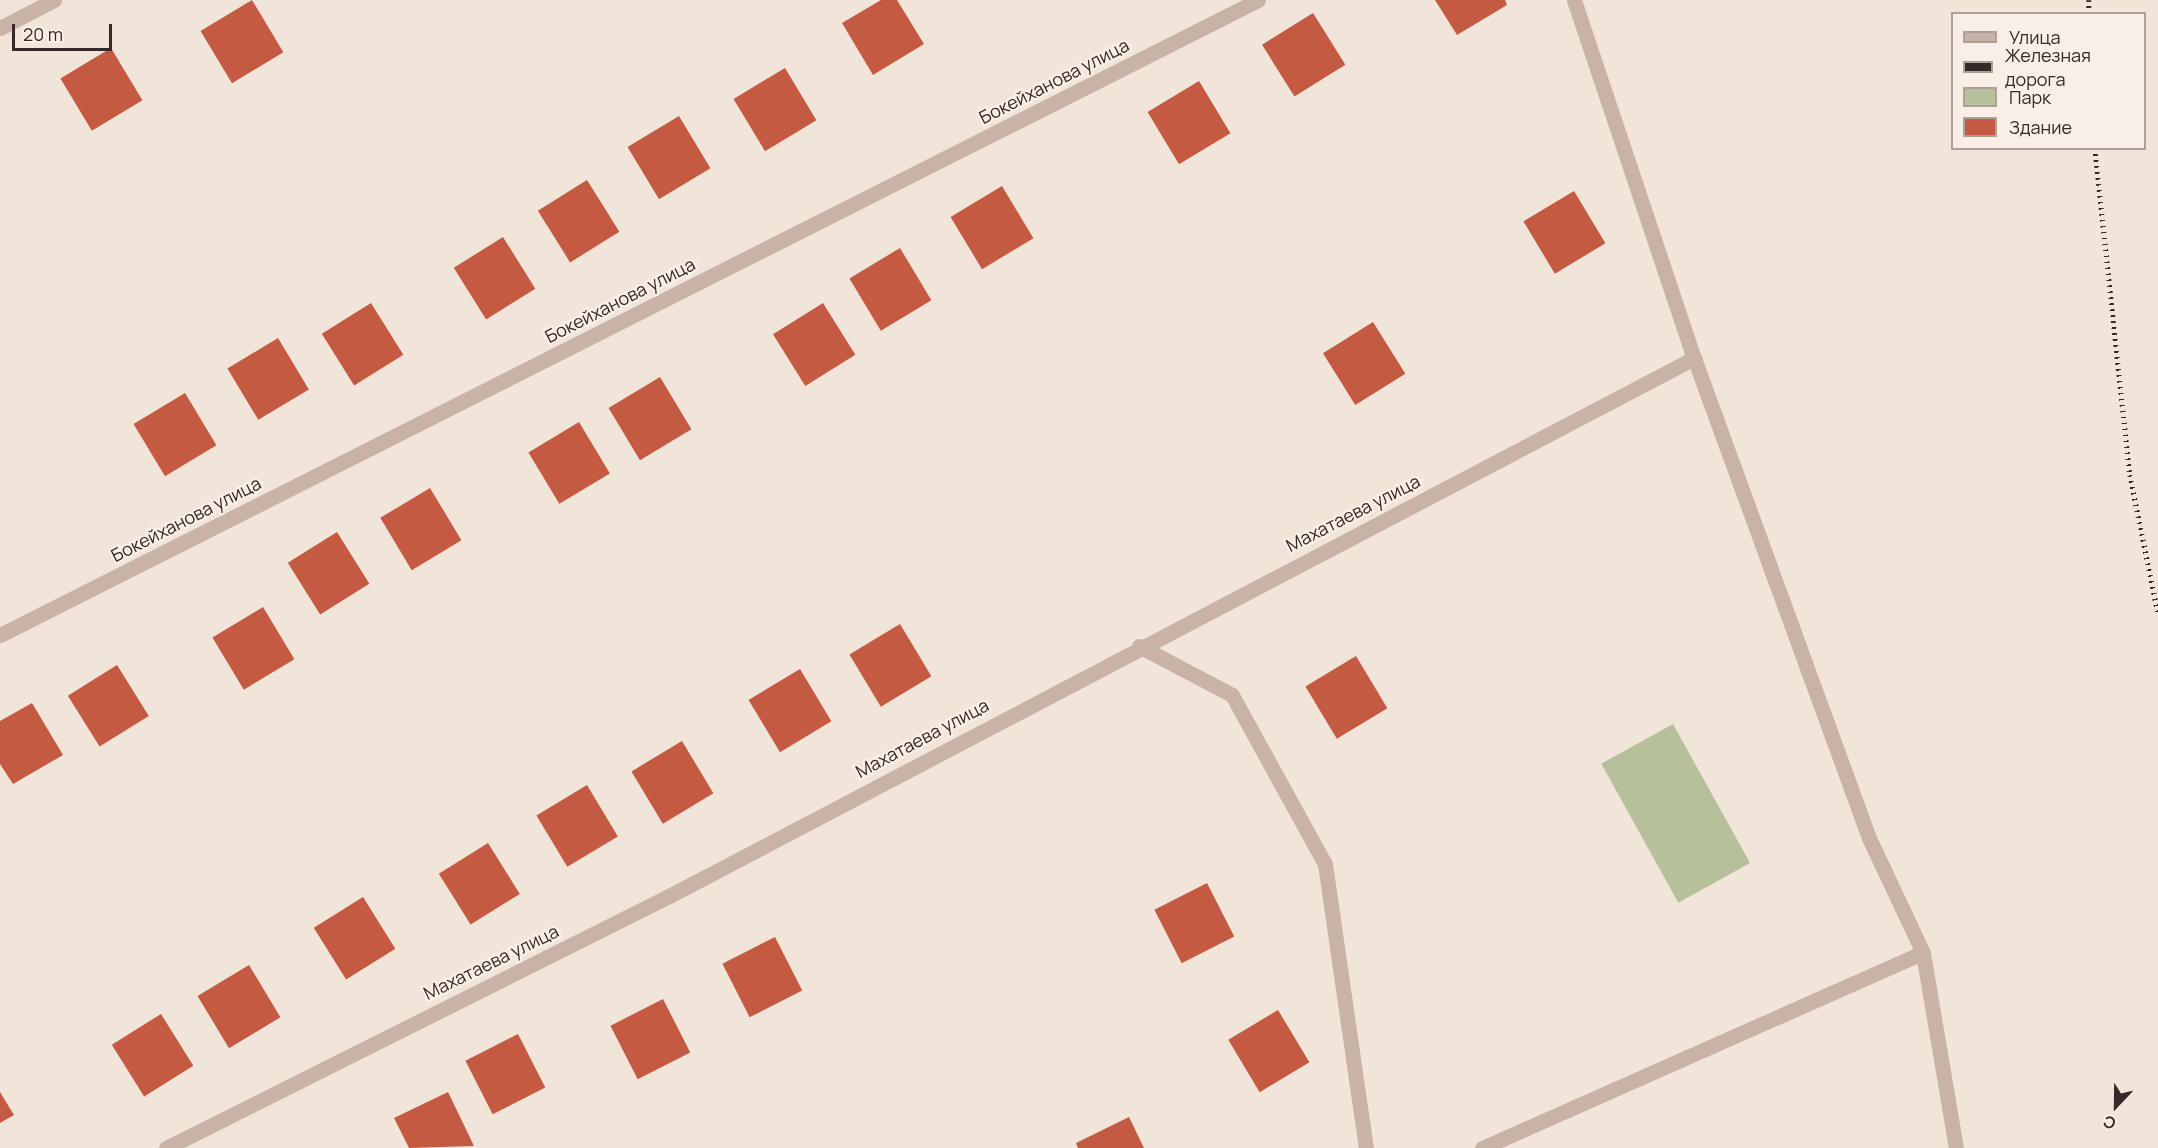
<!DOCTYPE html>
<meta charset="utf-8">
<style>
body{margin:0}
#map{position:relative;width:2158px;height:1148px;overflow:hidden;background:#f1e4d9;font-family:Manrope,sans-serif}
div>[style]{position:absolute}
.green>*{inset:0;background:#b6c09a;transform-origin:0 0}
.building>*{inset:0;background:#c55a43;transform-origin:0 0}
.lane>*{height:15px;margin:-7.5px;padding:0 7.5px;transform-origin:7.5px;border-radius:7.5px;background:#c9b3a6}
.street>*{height:15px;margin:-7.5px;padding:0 7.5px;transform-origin:7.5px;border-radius:7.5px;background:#c9b3a6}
.rail>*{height:4.5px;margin-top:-2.25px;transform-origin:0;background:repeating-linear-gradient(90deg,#352a27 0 1.5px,transparent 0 6px)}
span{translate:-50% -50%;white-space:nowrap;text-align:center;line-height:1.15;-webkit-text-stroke:4.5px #f9efe6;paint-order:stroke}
.street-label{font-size:18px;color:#352a27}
.legend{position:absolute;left:1951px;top:12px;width:195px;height:138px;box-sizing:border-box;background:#f9efe6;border:2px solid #aba09a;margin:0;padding:8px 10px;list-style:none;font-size:18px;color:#352a27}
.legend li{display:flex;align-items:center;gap:12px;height:30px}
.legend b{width:30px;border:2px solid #aba09a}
.north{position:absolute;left:2086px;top:1076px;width:60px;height:60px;-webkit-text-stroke:4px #f9efe6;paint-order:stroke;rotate:202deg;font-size:16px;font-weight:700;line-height:24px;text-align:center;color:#352a27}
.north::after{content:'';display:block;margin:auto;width:21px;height:27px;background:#352a27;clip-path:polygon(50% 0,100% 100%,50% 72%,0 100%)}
.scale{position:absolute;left:12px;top:24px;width:100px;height:27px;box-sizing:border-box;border:3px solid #352a27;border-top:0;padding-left:8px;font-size:18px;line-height:21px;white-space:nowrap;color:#352a27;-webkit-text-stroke:4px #f9efe6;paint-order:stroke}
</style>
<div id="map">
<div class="green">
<i style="left:1673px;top:724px;width:159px;height:82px;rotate:61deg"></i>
</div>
<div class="building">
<i style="left:252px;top:0;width:61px;height:60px;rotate:59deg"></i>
<i style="clip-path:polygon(881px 0,897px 0,924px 44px,873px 75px,842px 23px)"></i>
<i style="clip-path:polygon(1435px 0,1505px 0,1507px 5px,1457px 35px)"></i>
<i style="left:1313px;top:13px;width:61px;height:60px;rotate:58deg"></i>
<i style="left:111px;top:48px;width:61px;height:59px;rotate:59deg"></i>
<i style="left:785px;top:68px;width:61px;height:60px;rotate:59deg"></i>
<i style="left:1199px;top:81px;width:61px;height:60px;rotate:59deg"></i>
<i style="left:679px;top:116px;width:61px;height:60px;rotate:59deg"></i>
<i style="left:587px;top:180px;width:61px;height:58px;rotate:58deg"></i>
<i style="left:1002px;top:186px;width:61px;height:60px;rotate:59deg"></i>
<i style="left:1574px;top:191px;width:61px;height:59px;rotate:59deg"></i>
<i style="left:503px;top:237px;width:61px;height:58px;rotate:58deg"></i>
<i style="left:900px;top:248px;width:61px;height:59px;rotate:59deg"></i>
<i style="left:371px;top:303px;width:61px;height:58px;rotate:58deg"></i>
<i style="left:823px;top:303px;width:61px;height:59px;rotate:58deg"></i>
<i style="left:1373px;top:322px;width:61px;height:59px;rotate:58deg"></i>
<i style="left:278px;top:338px;width:60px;height:59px;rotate:59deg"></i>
<i style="left:660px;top:377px;width:61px;height:60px;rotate:59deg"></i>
<i style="left:185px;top:393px;width:61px;height:60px;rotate:59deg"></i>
<i style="left:579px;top:422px;width:60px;height:59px;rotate:59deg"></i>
<i style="left:430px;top:488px;width:61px;height:58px;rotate:59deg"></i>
<i style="left:337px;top:532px;width:61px;height:58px;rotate:58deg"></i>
<i style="left:263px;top:607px;width:61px;height:59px;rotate:59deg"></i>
<i style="left:900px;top:624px;width:61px;height:59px;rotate:59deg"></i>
<i style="left:1356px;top:656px;width:61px;height:59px;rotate:59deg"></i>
<i style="left:117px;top:665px;width:60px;height:58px;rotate:58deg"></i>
<i style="left:800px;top:669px;width:61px;height:60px;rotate:59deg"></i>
<i style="clip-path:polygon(32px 703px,63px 755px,13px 784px,0 764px,0 721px)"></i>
<i style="left:682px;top:741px;width:61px;height:59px;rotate:59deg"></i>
<i style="left:587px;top:785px;width:60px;height:59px;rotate:59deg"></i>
<i style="left:488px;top:843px;width:60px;height:58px;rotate:58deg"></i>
<i style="left:1207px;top:883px;width:60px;height:59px;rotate:63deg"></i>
<i style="left:363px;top:897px;width:61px;height:58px;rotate:58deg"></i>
<i style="left:775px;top:937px;width:60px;height:59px;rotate:63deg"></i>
<i style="left:249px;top:965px;width:61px;height:60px;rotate:59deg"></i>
<i style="left:663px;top:999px;width:60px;height:59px;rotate:63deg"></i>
<i style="left:1278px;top:1010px;width:61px;height:58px;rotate:59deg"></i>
<i style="left:161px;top:1014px;width:61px;height:58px;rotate:58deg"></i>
<i style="left:518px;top:1034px;width:60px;height:59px;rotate:63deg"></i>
<i style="clip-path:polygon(0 1092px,14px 1115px,0 1123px)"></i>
<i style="clip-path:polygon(448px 1092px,474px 1146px,409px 1148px,394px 1118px)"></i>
<i style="clip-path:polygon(1129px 1117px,1144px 1148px,1078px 1148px,1076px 1143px)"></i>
</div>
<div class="lane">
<i style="left:1139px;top:646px;width:105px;rotate:27.8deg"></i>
<i style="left:1232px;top:695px;width:193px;rotate:61.2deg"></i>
<i style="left:1325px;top:864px;width:287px;rotate:81.8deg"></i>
</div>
<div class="street">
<i style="left:1574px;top:0;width:378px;rotate:71.5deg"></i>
<i style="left:1694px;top:358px;width:511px;rotate:69.97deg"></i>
<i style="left:1869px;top:838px;width:127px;rotate:64.8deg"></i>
<i style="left:1923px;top:953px;width:198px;rotate:80.4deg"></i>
<i style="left:0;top:28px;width:61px;rotate:-27.4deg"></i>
<i style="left:0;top:635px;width:1409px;rotate:-26.78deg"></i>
<i style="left:166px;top:1148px;width:563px;rotate:-26.61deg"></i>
<i style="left:669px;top:896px;width:1158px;rotate:-27.69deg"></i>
<i style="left:1482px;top:1148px;width:482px;rotate:-23.9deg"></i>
</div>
<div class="rail">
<i style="left:2089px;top:0;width:14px;rotate:90deg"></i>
<i style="left:2095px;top:148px;width:329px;rotate:83.9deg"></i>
<i style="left:2130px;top:475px;width:141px;rotate:78.5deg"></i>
</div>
<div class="street-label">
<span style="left:1054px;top:81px;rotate:-27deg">Бокейханова улица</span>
<span style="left:620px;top:300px;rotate:-27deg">Бокейханова улица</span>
<span style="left:1353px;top:513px;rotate:-27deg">Махатаева улица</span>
<span style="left:186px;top:519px;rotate:-27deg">Бокейханова улица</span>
<span style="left:922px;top:738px;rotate:-28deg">Махатаева улица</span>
<span style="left:491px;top:962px;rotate:-26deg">Махатаева улица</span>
</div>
<ul class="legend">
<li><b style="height:8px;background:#c9b3a6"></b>Улица</li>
<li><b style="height:8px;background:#352a27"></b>Железная дорога</li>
<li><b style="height:16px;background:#b6c09a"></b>Парк</li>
<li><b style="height:16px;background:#c55a43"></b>Здание</li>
</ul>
<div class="north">С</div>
<div class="scale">20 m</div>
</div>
